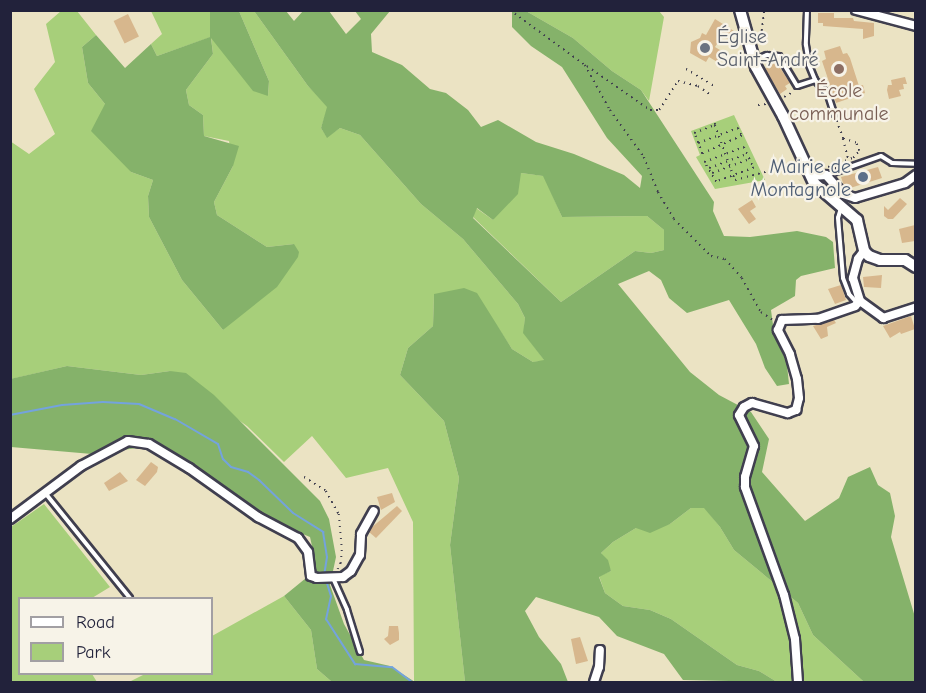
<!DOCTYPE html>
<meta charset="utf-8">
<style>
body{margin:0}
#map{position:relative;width:926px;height:693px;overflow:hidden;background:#ebe3c3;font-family:"Comic Neue",sans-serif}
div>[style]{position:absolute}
.green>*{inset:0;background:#a7cf7a}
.forest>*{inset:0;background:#85b26a}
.stream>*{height:2px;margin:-1px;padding:0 1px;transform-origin:1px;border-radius:1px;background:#74a3dd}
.building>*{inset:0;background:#d7b78d;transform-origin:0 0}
.path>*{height:1.5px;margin-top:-0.75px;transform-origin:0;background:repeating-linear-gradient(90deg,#403f4f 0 1.5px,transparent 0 6px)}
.roads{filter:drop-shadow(2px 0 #403f4f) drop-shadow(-2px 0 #403f4f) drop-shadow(0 2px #403f4f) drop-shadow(0 -2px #403f4f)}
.service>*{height:4px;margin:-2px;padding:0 2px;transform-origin:2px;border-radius:2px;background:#fff}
.minor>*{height:8px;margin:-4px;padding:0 4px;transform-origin:4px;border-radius:4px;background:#fff}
.tertiary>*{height:10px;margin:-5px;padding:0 5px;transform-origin:5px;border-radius:5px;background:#fff}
.dots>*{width:16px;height:16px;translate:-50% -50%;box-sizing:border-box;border:3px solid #f7f3e8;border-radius:50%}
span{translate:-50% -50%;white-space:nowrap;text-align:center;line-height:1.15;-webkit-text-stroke:4.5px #f7f3e8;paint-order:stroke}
.worship-label{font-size:20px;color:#5b616d}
.left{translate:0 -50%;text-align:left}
.education-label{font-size:20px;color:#785e54}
.service-label{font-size:20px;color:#4e5e75}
.right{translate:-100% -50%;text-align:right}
.frame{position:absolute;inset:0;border:12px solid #22223b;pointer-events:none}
.legend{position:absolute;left:18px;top:597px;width:195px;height:78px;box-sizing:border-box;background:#f7f3e8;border:2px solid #a29fa3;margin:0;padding:8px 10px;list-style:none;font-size:18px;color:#22223b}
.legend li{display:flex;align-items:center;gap:12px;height:30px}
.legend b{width:30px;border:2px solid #a29fa3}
</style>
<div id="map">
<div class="green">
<i style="clip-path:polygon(61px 11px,77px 11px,96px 35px,82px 47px,88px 83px,105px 104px,131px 172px,153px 180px,148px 196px,149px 217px,182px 280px,223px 330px,294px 244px,267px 247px,217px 215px,214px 202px,233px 166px,229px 141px,204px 136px,203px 115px,189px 105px,186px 90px,213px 54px,211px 37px,157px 56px,151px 44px,162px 34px,151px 11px,210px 11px,211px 37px,268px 96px,269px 81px,239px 11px,254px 11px,308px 86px,328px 107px,321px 128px,327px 137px,340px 128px,360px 135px,421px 204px,463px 239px,518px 304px,525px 318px,524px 333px,545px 361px,533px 362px,512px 349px,497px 326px,434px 294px,433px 326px,408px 348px,400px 375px,444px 421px,459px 478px,450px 545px,465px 682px,414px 681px,413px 522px,388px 468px,346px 478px,312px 436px,284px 462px,247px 426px,170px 371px,141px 375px,67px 366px,11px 379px,10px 141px,29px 154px,55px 134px,34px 89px,55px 62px,46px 24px)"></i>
<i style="clip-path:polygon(526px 11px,659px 11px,664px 17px,649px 101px,641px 90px,612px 71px,573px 38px)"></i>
<i style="clip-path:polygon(734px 115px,765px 180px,715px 189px,696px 157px,700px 155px,691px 131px)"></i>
<i style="clip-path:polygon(521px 173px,544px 176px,562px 217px,647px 216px,664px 230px,664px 250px,651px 253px,635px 251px,561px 302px,473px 217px,476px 208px,493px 220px)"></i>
<i style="clip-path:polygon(44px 504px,110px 587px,92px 598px,20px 598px,20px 674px,92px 674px,97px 682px,11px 682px,11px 527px)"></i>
<i style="clip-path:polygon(691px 508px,705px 508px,720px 527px,734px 550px,798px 603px,813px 635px,864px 682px,777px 682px,759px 671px,737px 665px,671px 619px,650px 610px,623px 606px,605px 593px,599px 576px,611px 571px,601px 553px,613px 542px,636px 528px,670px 524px)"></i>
<i style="clip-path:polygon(284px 596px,311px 630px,317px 669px,332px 682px,129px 682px,145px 674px,212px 674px,212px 636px)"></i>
</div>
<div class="forest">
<i style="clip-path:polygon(210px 11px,239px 11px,269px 81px,268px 96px,253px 91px,211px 38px,213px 54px,186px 90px,189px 105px,203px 115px,204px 136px,239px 146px,233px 166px,214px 202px,217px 215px,267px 247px,294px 244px,299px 252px,298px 257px,277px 287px,223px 330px,182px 280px,149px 217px,148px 196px,153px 180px,131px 172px,91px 131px,105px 104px,88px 83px,82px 47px,96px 35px,125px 68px,151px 44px,157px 56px,210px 37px)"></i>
<i style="clip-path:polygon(evenodd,254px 11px,286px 11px,294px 21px,303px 11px,329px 11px,346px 34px,361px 19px,355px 11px,390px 11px,371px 34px,372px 52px,402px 65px,430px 89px,446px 93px,468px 110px,481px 127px,498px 120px,536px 142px,574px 154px,624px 175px,640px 188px,642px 176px,607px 138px,562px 67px,531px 46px,512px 27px,512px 11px,526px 11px,573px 38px,612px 71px,641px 90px,714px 202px,713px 211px,724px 236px,750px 237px,797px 231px,826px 237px,833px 242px,835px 268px,801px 276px,796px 280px,795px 296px,771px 310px,773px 325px,787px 365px,789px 384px,777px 386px,765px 368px,756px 344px,729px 300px,687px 313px,669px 298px,661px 280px,649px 271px,618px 284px,690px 372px,719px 395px,751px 412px,769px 439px,762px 472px,805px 521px,839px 498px,848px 477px,870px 467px,878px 485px,890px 493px,895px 516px,891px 537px,915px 617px,915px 682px,864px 682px,813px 635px,798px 603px,734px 550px,720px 527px,704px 508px,691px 508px,670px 524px,650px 533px,636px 528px,613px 542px,601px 553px,608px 560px,611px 571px,599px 577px,605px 593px,623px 606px,650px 610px,671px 619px,737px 665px,759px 671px,777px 682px,683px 680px,664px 654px,617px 636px,599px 617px,536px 597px,525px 611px,539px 637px,561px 664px,568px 682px,465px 682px,450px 545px,459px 478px,444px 421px,400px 375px,408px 348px,433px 326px,434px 294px,464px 288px,477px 293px,512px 349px,533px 362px,544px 360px,523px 333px,525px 318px,518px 304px,463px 239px,421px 204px,360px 135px,340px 128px,327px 138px,321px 128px,327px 107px,308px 86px,254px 11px,521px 173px,543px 176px,562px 217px,647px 216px,664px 230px,664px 250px,651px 253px,635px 251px,561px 302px,473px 218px,477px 208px,493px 220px,518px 194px,521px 173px)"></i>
<i style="clip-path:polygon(67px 366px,141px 375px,170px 371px,186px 373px,214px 395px,320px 501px,329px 519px,336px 557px,330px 585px,344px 624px,364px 660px,390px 666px,415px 682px,332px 682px,317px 669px,311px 630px,284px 596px,306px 578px,315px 560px,310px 537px,286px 527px,145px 447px,92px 454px,11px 447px,10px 379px)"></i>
</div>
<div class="stream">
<i style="left:10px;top:415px;width:53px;rotate:-10.9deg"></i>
<i style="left:62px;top:405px;width:41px;rotate:-4.2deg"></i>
<i style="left:103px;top:402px;width:36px;rotate:3deg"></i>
<i style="left:139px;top:404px;width:39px;rotate:23deg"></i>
<i style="left:175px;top:419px;width:50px;rotate:30.2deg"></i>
<i style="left:218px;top:444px;width:16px;rotate:72deg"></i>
<i style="left:223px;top:459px;width:11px;rotate:45deg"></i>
<i style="left:231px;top:467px;width:18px;rotate:16deg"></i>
<i style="left:248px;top:472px;width:14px;rotate:36deg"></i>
<i style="left:259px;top:480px;width:47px;rotate:44.1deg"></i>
<i style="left:293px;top:513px;width:36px;rotate:32deg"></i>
<i style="left:323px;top:532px;width:25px;rotate:81deg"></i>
<i style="left:327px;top:557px;width:18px;rotate:99deg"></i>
<i style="left:326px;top:580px;width:17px;rotate:73deg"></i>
<i style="left:331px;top:596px;width:24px;rotate:102deg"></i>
<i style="left:326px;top:619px;width:54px;rotate:57.2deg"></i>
<i style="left:355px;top:664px;width:37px;rotate:5deg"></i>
<i style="left:392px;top:667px;width:25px;rotate:37deg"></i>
</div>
<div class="building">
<i style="clip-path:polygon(818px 13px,834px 13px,834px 18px,853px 18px,854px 21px,874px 23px,874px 36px,863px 39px,863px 29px,823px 26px,823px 23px,818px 23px)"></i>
<i style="left:128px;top:14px;width:25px;height:16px;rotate:64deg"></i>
<i style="clip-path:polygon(715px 19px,734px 31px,729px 40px,722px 36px,715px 47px,725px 53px,719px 63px,709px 57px,706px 62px,690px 53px,691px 42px,700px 38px,702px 33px,706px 35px)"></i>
<i style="clip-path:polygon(840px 46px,843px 54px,847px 53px,850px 58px,859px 86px,863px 85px,865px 93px,836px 103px,822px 61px,826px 59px,824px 51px)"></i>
<i style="clip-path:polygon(775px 60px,790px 83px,785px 86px,787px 89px,780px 94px,765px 69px,774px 63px)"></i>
<i style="clip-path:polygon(905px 77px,907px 84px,903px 84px,904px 89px,899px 90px,901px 96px,889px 99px,887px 90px,888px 85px,892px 85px,891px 80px)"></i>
<i style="clip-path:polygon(878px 167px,882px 178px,847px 189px,844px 186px,841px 177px)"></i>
<i style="clip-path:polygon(900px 198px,907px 204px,893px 219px,888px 219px,884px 216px,884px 206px,888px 210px)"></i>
<i style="clip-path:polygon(752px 200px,756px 207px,750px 211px,756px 219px,749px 224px,738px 209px)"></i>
<i style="clip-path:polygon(915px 225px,915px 241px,902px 243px,899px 229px)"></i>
<i style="clip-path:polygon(882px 275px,881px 288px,864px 287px,863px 277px)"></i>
<i style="clip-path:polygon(841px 285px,846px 300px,835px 304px,828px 289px)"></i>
<i style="clip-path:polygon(911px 316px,915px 329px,901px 334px,900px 332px,890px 338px,883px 326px)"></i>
<i style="clip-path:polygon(834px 320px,836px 323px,827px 327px,828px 336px,821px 339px,813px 326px)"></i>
<i style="clip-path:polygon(151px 462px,158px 467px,157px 472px,145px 486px,136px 480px)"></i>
<i style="clip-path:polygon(120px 472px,128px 481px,109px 491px,104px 483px)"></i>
<i style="clip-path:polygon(392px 493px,395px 502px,381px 510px,377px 497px)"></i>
<i style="clip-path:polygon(397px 506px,402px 511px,376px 538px,369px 532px,371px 528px)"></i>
<i style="clip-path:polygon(389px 626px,398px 626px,399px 633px,399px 640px,390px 645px,384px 639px,388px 636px)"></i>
<i style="clip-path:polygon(580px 637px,588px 661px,576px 664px,571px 639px)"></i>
</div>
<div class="path">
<i style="left:510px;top:10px;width:93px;rotate:36.3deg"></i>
<i style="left:585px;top:65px;width:51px;rotate:60.9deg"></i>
<i style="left:610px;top:110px;width:58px;rotate:54.1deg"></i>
<i style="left:644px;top:157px;width:38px;rotate:68deg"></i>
<i style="left:658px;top:192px;width:31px;rotate:59deg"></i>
<i style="left:674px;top:219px;width:52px;rotate:45deg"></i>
<i style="left:711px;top:256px;width:14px;rotate:12deg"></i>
<i style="left:725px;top:259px;width:25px;rotate:48deg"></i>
<i style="left:742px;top:278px;width:39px;rotate:61deg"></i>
<i style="left:761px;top:312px;width:14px;rotate:34deg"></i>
<i style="left:760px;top:43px;width:33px;rotate:-83deg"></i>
<i style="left:587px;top:66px;width:77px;rotate:34.9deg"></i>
<i style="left:650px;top:110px;width:9px"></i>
<i style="left:659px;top:110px;width:35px;rotate:-57deg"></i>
<i style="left:678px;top:81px;width:21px;rotate:14deg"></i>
<i style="left:698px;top:86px;width:16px;rotate:35deg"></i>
<i style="left:686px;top:69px;width:35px;rotate:31deg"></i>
<i style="left:784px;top:97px;width:10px;rotate:-29deg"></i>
<i style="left:758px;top:105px;width:8px;rotate:-7deg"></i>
<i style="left:715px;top:125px;width:59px;rotate:70deg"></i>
<i style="left:735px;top:180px;width:39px;rotate:-15deg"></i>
<i style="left:843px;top:139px;width:23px;rotate:75deg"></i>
<i style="left:698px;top:143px;width:43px;rotate:-20.6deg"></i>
<i style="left:738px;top:128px;width:9px;rotate:63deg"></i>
<i style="left:742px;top:136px;width:44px;rotate:155.8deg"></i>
<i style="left:702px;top:154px;width:12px;rotate:-110deg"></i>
<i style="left:698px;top:143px;width:11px;rotate:-112deg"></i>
<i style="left:694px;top:133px;width:22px;rotate:-21deg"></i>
<i style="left:715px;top:125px;width:3px;rotate:-108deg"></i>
<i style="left:744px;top:147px;width:23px;rotate:65deg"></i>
<i style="left:754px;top:168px;width:40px;rotate:159.8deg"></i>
<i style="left:716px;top:182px;width:23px;rotate:-121deg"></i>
<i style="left:704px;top:162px;width:43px;rotate:-20.6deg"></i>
<i style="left:828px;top:167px;width:27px;rotate:-20deg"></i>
<i style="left:853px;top:158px;width:9px;rotate:-49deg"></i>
<i style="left:859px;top:151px;width:9px;rotate:-111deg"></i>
<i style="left:856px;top:143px;width:14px;rotate:-163deg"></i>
<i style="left:843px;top:139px;width:20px;rotate:-110deg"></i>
<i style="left:709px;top:168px;width:40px;rotate:-20.2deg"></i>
<i style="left:712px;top:173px;width:40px;rotate:-20.2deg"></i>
<i style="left:304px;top:477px;width:26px;rotate:32deg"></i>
<i style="left:326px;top:491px;width:26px;rotate:61deg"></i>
<i style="left:339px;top:514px;width:36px;rotate:85deg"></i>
<i style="left:342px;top:550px;width:13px;rotate:94deg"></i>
<i style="left:341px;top:563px;width:7px;rotate:117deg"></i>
</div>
<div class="roads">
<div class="service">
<i style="left:807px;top:10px;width:35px;rotate:92deg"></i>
<i style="left:806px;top:45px;width:20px;rotate:81deg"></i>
<i style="left:809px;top:65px;width:16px;rotate:68deg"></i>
<i style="left:815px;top:80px;width:20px;rotate:49deg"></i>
<i style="left:828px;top:95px;width:20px;rotate:72deg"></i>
<i style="left:755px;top:60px;width:13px;rotate:-23deg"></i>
<i style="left:767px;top:55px;width:12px;rotate:5deg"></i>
<i style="left:779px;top:56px;width:35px;rotate:59deg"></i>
<i style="left:797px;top:86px;width:19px;rotate:-18deg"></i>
<i style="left:827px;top:175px;width:57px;rotate:-19.4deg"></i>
<i style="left:881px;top:156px;width:13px;rotate:32deg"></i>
<i style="left:892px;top:163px;width:24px;rotate:2deg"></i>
<i style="left:841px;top:208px;width:10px;rotate:107deg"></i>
<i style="left:838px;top:218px;width:60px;rotate:85.2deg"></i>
<i style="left:843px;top:278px;width:17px;rotate:69deg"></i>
<i style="left:849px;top:294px;width:12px;rotate:48deg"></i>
<i style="left:46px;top:494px;width:134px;rotate:51.1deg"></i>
<i style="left:333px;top:578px;width:35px;rotate:66deg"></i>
<i style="left:347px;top:610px;width:44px;rotate:72.8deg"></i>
</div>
<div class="minor">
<i style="left:856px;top:10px;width:62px;rotate:14.9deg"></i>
<i style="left:811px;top:176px;width:15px;rotate:-4deg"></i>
<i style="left:826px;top:175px;width:25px;rotate:48deg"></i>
<i style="left:843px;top:194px;width:13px;rotate:18deg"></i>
<i style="left:855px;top:198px;width:52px;rotate:-16.7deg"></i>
<i style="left:905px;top:183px;width:14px;rotate:-36deg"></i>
<i style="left:864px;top:251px;width:10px;rotate:127deg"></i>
<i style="left:858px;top:259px;width:20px;rotate:105deg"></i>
<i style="left:853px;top:278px;width:24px;rotate:73deg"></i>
<i style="left:860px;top:301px;width:29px;rotate:36deg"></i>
<i style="left:883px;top:318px;width:35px;rotate:-18deg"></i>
<i style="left:10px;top:519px;width:89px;rotate:-36.7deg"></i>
<i style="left:81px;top:466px;width:53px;rotate:-28deg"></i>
<i style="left:128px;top:441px;width:21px;rotate:8deg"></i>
<i style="left:149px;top:444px;width:47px;rotate:31deg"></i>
<i style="left:189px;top:468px;width:85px;rotate:35.4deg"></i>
<i style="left:258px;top:517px;width:45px;rotate:27.7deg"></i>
<i style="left:298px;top:538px;width:17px;rotate:54deg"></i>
<i style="left:308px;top:552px;width:24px;rotate:83deg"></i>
<i style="left:311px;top:576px;width:6px;rotate:18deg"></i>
<i style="left:317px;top:578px;width:26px;rotate:-2deg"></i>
<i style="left:343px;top:577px;width:10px;rotate:-37deg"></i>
<i style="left:351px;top:571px;width:18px;rotate:-61deg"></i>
<i style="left:360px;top:555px;width:21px;rotate:-87deg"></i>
<i style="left:361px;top:534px;width:26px;rotate:-61deg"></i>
<i style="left:594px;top:682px;width:16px;rotate:-72deg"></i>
<i style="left:599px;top:667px;width:17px;rotate:-87deg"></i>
<i style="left:798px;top:682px;width:43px;rotate:-94deg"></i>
<i style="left:795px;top:639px;width:45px;rotate:-104deg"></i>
<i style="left:784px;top:595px;width:115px;rotate:-109.9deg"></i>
<i style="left:745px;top:487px;width:10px;rotate:-90deg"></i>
<i style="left:745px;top:477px;width:32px;rotate:-74deg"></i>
<i style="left:754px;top:446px;width:34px;rotate:-116deg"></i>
<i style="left:739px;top:415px;width:9px;rotate:-58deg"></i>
<i style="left:744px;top:407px;width:9px;rotate:-27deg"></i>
<i style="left:752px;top:403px;width:37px;rotate:16deg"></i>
<i style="left:788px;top:413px;width:9px;rotate:-21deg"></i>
<i style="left:796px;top:410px;width:12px;rotate:-76deg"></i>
<i style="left:799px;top:398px;width:19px;rotate:-96deg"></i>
<i style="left:797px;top:379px;width:26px;rotate:-106deg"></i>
<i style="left:790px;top:354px;width:27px;rotate:-117deg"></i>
<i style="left:778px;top:330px;width:11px;rotate:-68deg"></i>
<i style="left:782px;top:320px;width:36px;rotate:-2deg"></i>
<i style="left:818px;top:319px;width:39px;rotate:-19deg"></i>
<i style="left:855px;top:306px;width:7px;rotate:-45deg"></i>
</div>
<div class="tertiary">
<i style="left:740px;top:10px;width:59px;rotate:74.3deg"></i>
<i style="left:756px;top:67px;width:56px;rotate:61.1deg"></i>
<i style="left:783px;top:116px;width:74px;rotate:65.2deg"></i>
<i style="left:814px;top:183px;width:57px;rotate:40.7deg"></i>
<i style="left:857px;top:220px;width:32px;rotate:77deg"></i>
<i style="left:864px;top:251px;width:7px;rotate:45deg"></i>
<i style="left:869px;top:256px;width:12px;rotate:20deg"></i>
<i style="left:880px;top:260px;width:25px"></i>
<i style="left:905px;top:260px;width:13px;rotate:32deg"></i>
</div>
</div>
<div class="dots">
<i style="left:705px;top:48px;background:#6b7280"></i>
<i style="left:839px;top:69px;background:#8d6e63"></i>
<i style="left:863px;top:177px;background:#5c6f8a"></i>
</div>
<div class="worship-label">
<span class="left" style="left:717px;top:48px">Église<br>Saint-André</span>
</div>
<div class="education-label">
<span style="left:839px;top:102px">École<br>communale</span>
</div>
<div class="service-label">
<span class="right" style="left:851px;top:178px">Mairie de<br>Montagnole</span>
</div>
<div class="frame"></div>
<ul class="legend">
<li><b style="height:8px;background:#fff"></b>Road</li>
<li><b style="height:16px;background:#a7cf7a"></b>Park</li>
</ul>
</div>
